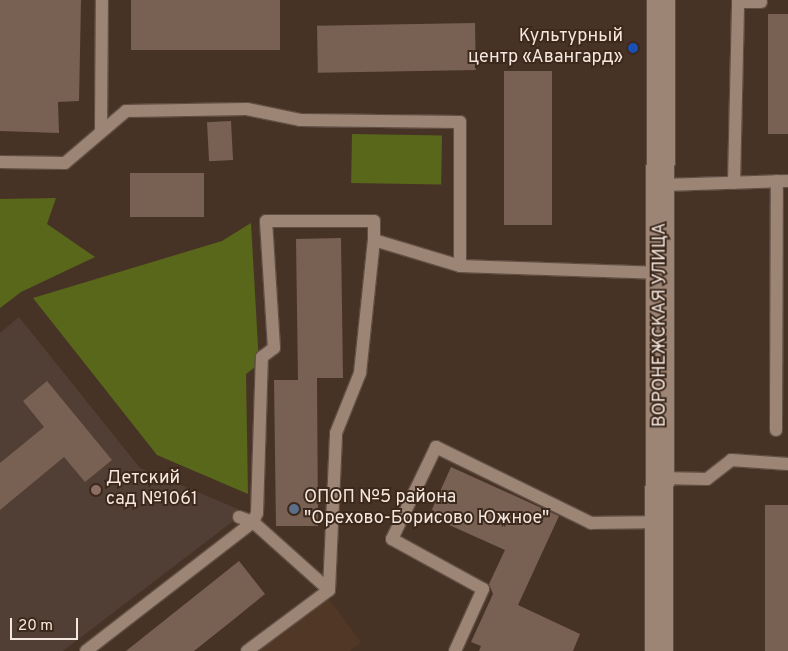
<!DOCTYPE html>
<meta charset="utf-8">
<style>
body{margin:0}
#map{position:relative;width:788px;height:651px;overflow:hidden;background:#473326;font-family:Overpass,sans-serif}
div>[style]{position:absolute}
.built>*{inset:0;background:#513725}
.education>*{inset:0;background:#513e35}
.green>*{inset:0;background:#59671b;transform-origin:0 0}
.building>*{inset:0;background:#786153;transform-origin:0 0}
.roads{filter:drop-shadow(1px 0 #614f44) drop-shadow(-1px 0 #614f44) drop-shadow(0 1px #614f44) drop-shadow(0 -1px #614f44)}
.lane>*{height:12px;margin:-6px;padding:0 6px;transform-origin:6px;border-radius:6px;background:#9d8576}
.secondary>*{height:28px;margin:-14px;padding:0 14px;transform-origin:14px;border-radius:14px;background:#9d8576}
.dots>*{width:14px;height:14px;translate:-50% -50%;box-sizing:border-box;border:2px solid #3c291c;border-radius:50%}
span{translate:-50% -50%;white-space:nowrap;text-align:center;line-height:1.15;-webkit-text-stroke:4px #3c291c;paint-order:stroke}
.poi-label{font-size:18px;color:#f4e7df}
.right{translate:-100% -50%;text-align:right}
.left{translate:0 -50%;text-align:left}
.street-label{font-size:18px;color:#f4e7df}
.scale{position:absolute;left:10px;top:618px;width:68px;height:22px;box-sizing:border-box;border:2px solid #f4e7df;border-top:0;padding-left:6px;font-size:15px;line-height:18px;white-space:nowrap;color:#f4e7df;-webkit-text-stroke:4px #3c291c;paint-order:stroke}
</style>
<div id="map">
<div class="built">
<i style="clip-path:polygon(328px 598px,361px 642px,350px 651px,257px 651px)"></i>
</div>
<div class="education">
<i style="clip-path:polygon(19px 317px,140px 468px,245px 512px,63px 651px,0 651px,0 333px)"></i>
</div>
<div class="green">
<i style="left:352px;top:134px;width:90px;height:49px;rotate:1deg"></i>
<i style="clip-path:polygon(56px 198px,47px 224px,95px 257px,21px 292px,0 308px,0 199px)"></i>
<i style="clip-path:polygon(251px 223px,259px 364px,246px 374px,248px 494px,157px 455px,33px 298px,222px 241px)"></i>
</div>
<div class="building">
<i style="clip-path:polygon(0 0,81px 0,79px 101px,58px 102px,59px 133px,0 131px)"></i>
<i style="left:131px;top:0;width:149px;height:50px"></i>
<i style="left:768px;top:14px;width:20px;height:120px"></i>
<i style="left:475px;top:23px;width:47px;height:158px;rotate:89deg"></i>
<i style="left:504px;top:71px;width:48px;height:154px"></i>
<i style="left:231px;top:121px;width:39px;height:24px;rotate:87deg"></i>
<i style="left:130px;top:173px;width:74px;height:44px"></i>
<i style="clip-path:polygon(341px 238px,343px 378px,317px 378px,318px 526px,276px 526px,274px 380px,298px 380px,296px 239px)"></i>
<i style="clip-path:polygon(47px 381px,112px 460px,85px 482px,64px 457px,0 510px,0 463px,44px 427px,23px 401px)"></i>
<i style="clip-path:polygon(451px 467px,559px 516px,518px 605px,580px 634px,573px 651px,479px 651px,481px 646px,471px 642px,493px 594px,489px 584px,505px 550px,429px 516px)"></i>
<i style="left:765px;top:505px;width:23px;height:146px"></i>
<i style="clip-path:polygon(239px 561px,265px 594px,233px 620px,194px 651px,126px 651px)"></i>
</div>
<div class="roads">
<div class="lane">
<i style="left:101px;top:131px;width:131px;rotate:-89.6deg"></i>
<i style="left:0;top:162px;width:65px;rotate:0.9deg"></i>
<i style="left:65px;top:163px;width:80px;rotate:-40.4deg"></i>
<i style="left:126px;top:111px;width:121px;rotate:-0.9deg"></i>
<i style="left:247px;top:109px;width:54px;rotate:11.7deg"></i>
<i style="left:300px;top:120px;width:160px;rotate:0.7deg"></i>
<i style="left:460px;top:122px;width:144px;rotate:90deg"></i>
<i style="left:734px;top:183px;width:181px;rotate:-88.7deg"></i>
<i style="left:738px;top:2px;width:23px"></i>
<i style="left:662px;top:185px;width:126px;rotate:-1.8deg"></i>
<i style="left:776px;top:430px;width:249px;rotate:-89.8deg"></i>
<i style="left:660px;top:478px;width:47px;rotate:1.2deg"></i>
<i style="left:707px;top:479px;width:31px;rotate:-38deg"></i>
<i style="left:731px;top:460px;width:57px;rotate:4deg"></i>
<i style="left:239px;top:517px;width:15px;rotate:20deg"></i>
<i style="left:253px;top:522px;width:102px;rotate:41.8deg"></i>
<i style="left:86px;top:651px;width:211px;rotate:-37.7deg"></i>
<i style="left:253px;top:522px;width:10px;rotate:-66deg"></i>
<i style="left:257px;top:513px;width:156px;rotate:-88.2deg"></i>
<i style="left:262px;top:357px;width:15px;rotate:-37deg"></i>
<i style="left:274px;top:348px;width:127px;rotate:-93.6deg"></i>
<i style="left:266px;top:221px;width:108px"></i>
<i style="left:374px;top:221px;width:19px;rotate:90deg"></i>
<i style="left:247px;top:651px;width:102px;rotate:-36.6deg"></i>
<i style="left:329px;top:590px;width:157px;rotate:-87.4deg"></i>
<i style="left:336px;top:433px;width:65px;rotate:-68.2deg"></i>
<i style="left:360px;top:373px;width:134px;rotate:-84deg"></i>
<i style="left:374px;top:240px;width:90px;rotate:16.8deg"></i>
<i style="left:460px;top:266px;width:202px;rotate:2deg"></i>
<i style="left:455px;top:651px;width:68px;rotate:-65.7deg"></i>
<i style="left:483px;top:589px;width:104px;rotate:-151.2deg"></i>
<i style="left:392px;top:539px;width:102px;rotate:-64.4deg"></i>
<i style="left:436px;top:447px;width:173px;rotate:26.1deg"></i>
<i style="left:591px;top:523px;width:69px;rotate:-0.8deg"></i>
</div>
<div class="secondary">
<i style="left:659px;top:651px;width:651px;rotate:-89.82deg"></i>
</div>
</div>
<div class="dots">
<i style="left:633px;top:48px;background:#1a4fb4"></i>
<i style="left:96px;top:490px;background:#8d6e63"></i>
<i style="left:294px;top:509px;background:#5c6f8a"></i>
</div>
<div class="poi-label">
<span class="right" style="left:623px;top:48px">Культурный<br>центр «Авангард»</span>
<span class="left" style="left:106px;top:490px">Детский<br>сад №1061</span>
<span class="left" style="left:304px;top:509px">ОПОП №5 района<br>"Орехово-Борисово Южное"</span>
</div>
<div class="street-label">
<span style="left:661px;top:325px;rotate:-90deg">ВОРОНЕЖСКАЯ УЛИЦА</span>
</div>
<div class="scale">20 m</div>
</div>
